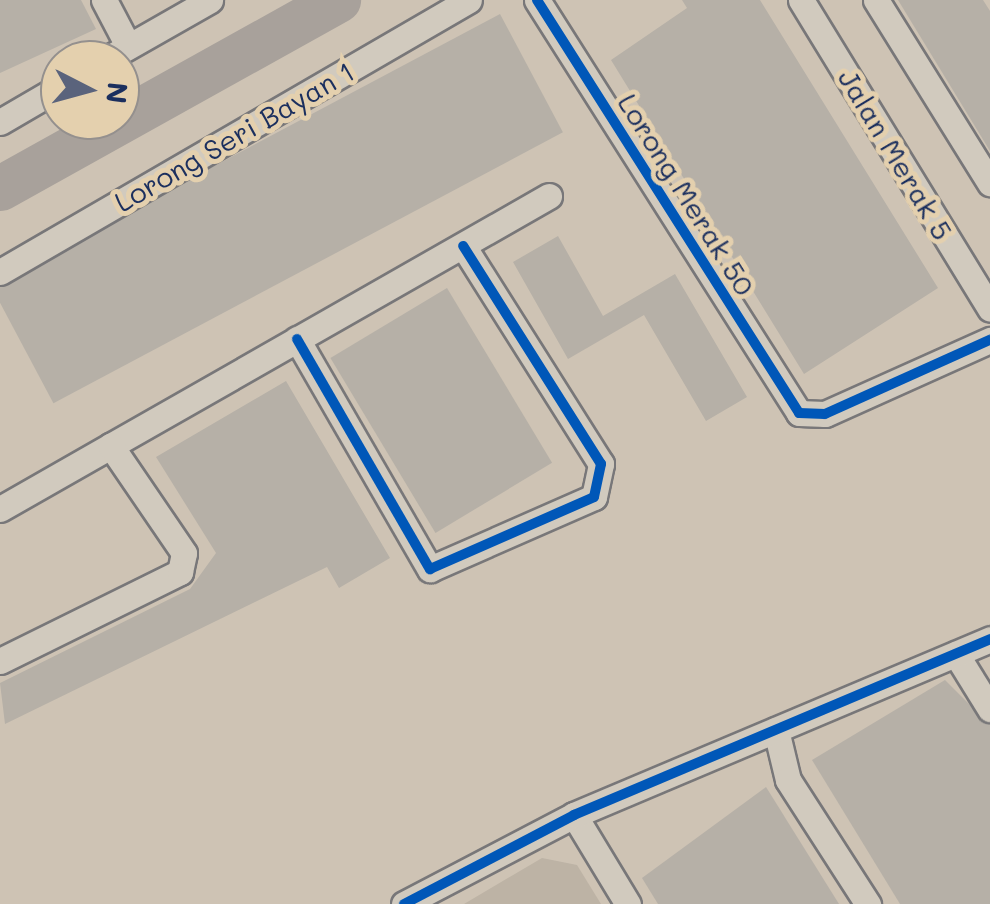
<!DOCTYPE html>
<style>
body{margin:0}
#map{position:relative;width:990px;height:904px;overflow:hidden;background:#cec3b4;font-family:Mali,sans-serif}
div>[style]{position:absolute}
.green>*{inset:0;background:#bdb3a5}
.river>*{height:45px;margin:-22.5px;padding:0 22.5px;transform-origin:22.5px;border-radius:22.5px;background:#a8a19b}
.building>*{inset:0;background:#b6b0a7;transform-origin:0 0}
.roads{filter:drop-shadow(2px 0 #787779) drop-shadow(-2px 0 #787779) drop-shadow(0 2px #787779) drop-shadow(0 -2px #787779)}
.minor>*{height:25px;margin:-12.5px;padding:0 12.5px;transform-origin:12.5px;border-radius:12.5px;background:#d1cabe}
.cycleway>*{height:10px;margin:-5px;padding:0 5px;transform-origin:5px;border-radius:5px;background:#0057b8}
span{translate:-50% -50%;white-space:nowrap;text-align:center;line-height:1.15;-webkit-text-stroke:10px #e4d0ae;paint-order:stroke}
.street-label{font-size:28px;color:#1b2f5e}
.north{position:absolute;left:40px;top:40px;width:100px;height:100px;box-sizing:border-box;background:#e4d0ae;border:2px solid #94908e;border-radius:50%;rotate:96deg;font-size:28px;font-weight:700;line-height:40px;text-align:center;color:#1b2f5e}
.north::after{content:'';display:block;margin:auto;width:35px;height:45px;background:#5a637c;clip-path:polygon(50% 0,100% 100%,50% 72%,0 100%)}
</style>
<div id="map">
<div class="green">
<i style="clip-path:polygon(542px 858px,577px 865px,601px 904px,464px 904px)"></i>
</div>
<div class="river">
<i style="left:0;top:188px;width:387px;rotate:-29.1deg"></i>
</div>
<div class="building">
<i style="clip-path:polygon(0 0,81px 0,96px 29px,0 73px)"></i>
<i style="clip-path:polygon(682px 0,760px 0,938px 288px,804px 374px,611px 60px,687px 8px)"></i>
<i style="clip-path:polygon(898px 0,983px 0,990px 11px,990px 151px)"></i>
<i style="left:500px;top:14px;width:134px;height:577px;rotate:62deg"></i>
<i style="clip-path:polygon(558px 236px,603px 316px,675px 274px,747px 397px,706px 421px,644px 315px,568px 359px,513px 262px)"></i>
<i style="left:447px;top:288px;width:204px;height:136px;rotate:59deg"></i>
<i style="clip-path:polygon(286px 381px,390px 558px,339px 588px,327px 567px,5px 724px,0 683px,190px 589px,216px 553px,156px 457px)"></i>
<i style="clip-path:polygon(945px 680px,990px 725px,990px 904px,900px 904px,812px 760px)"></i>
<i style="clip-path:polygon(766px 787px,839px 904px,658px 904px,642px 878px)"></i>
</div>
<div class="roads">
<div class="minor">
<i style="left:104px;top:0;width:52px;rotate:62.4deg"></i>
<i style="left:537px;top:0;width:489px;rotate:57.6deg"></i>
<i style="left:799px;top:413px;width:26px;rotate:2deg"></i>
<i style="left:825px;top:414px;width:181px;rotate:-24.2deg"></i>
<i style="left:801px;top:0;width:362px;rotate:58.5deg"></i>
<i style="left:876px;top:0;width:216px;rotate:58.1deg"></i>
<i style="left:105px;top:60px;width:121px;rotate:-29.7deg"></i>
<i style="left:0;top:122px;width:69px;rotate:-30.3deg"></i>
<i style="left:0;top:272px;width:542px;rotate:-30.11deg"></i>
<i style="left:297px;top:339px;width:266px;rotate:60deg"></i>
<i style="left:430px;top:569px;width:179px;rotate:-23.7deg"></i>
<i style="left:594px;top:497px;width:34px;rotate:-78deg"></i>
<i style="left:601px;top:464px;width:258px;rotate:-122.3deg"></i>
<i style="left:0;top:509px;width:632px;rotate:-29.69deg"></i>
<i style="left:956px;top:654px;width:65px;rotate:58.3deg"></i>
<i style="left:0;top:661px;width:201px;rotate:-26.3deg"></i>
<i style="left:180px;top:572px;width:19px;rotate:-78deg"></i>
<i style="left:184px;top:553px;width:130px;rotate:-124.3deg"></i>
<i style="left:776px;top:730px;width:51px;rotate:76.5deg"></i>
<i style="left:788px;top:780px;width:148px;rotate:57.2deg"></i>
<i style="left:574px;top:815px;width:104px;rotate:58.8deg"></i>
<i style="left:404px;top:904px;width:192px;rotate:-27.6deg"></i>
<i style="left:574px;top:815px;width:452px;rotate:-22.9deg"></i>
</div>
</div>
<div class="cycleway">
<i style="left:537px;top:0;width:489px;rotate:57.6deg"></i>
<i style="left:799px;top:413px;width:26px;rotate:2deg"></i>
<i style="left:825px;top:414px;width:181px;rotate:-24.2deg"></i>
<i style="left:297px;top:339px;width:266px;rotate:60deg"></i>
<i style="left:430px;top:569px;width:179px;rotate:-23.7deg"></i>
<i style="left:594px;top:497px;width:34px;rotate:-78deg"></i>
<i style="left:601px;top:464px;width:258px;rotate:-122.3deg"></i>
<i style="left:404px;top:904px;width:192px;rotate:-27.6deg"></i>
<i style="left:574px;top:815px;width:452px;rotate:-22.9deg"></i>
</div>
<div class="street-label">
<span style="left:234px;top:136px;rotate:-30deg">Lorong Seri Bayan 1</span>
<span style="left:896px;top:154px;rotate:59deg">Jalan Merak 5</span>
<span style="left:687px;top:194px;rotate:58deg">Lorong Merak 50</span>
</div>
<div class="north">N</div>
</div>
